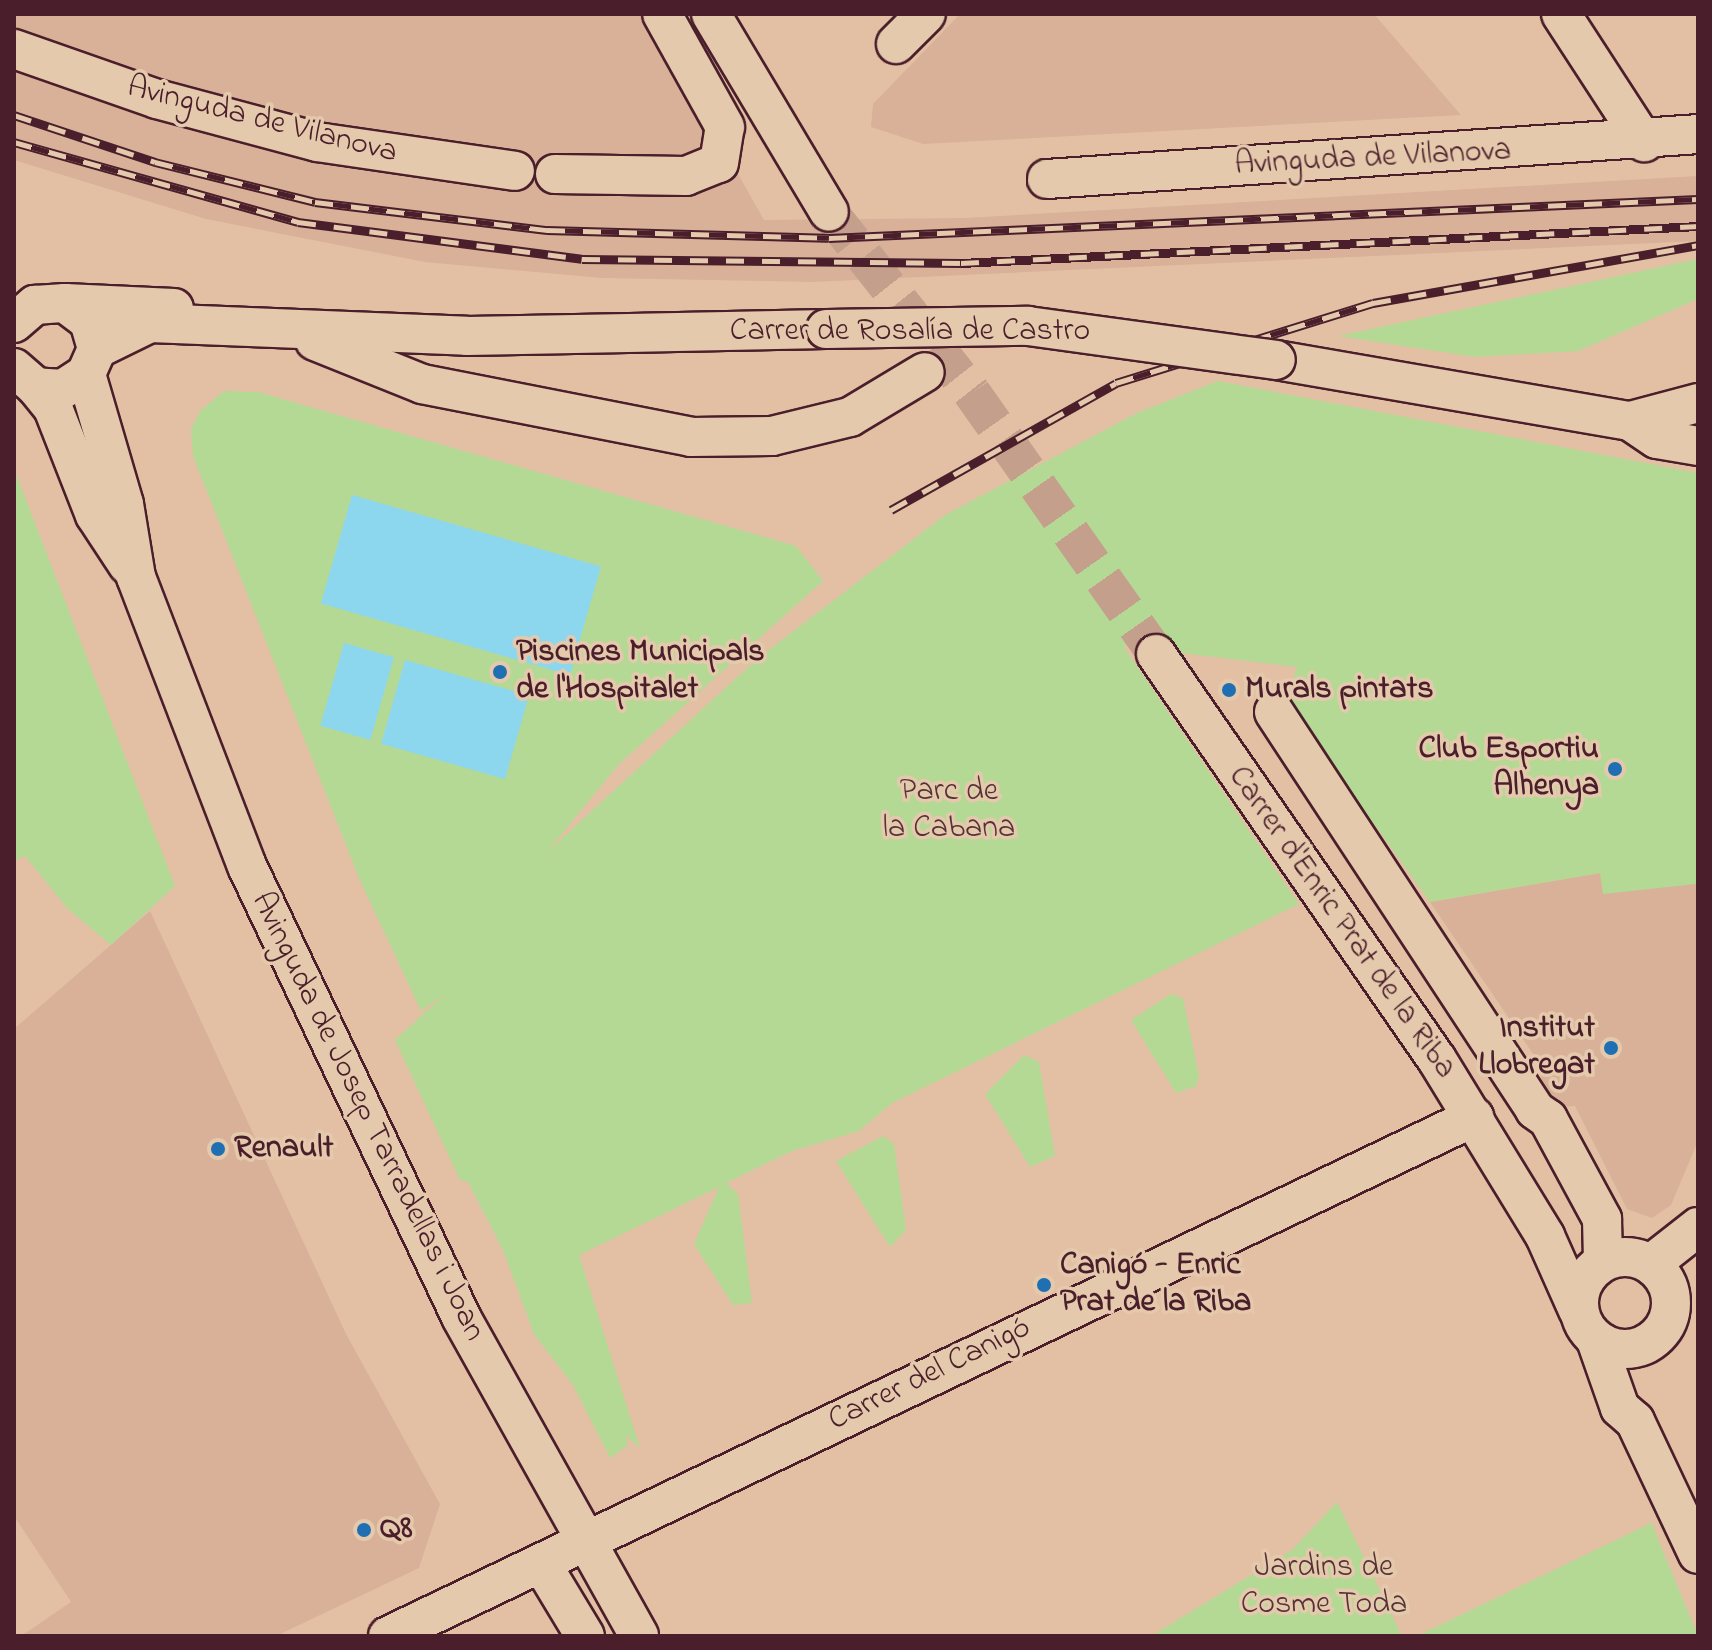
<!DOCTYPE html>
<meta charset="utf-8">
<style>
body{margin:0}
#map{position:relative;width:1712px;height:1650px;overflow:hidden;background:#e3c0a4;font-family:"Indie Flower",sans-serif}
div>[style]{position:absolute}
.built>*{inset:0;background:#d8b198}
.green>*{inset:0;background:#b3d994}
.water>*{inset:0;background:#8dd7ee;transform-origin:0 0}
.minor-tunnel>*{height:38px;margin-top:-19px;transform-origin:0;background:repeating-linear-gradient(90deg,#c4a08c 0 38px,transparent 0 57px)}
.roads{filter:drop-shadow(2px 0 #4a1f2b) drop-shadow(-2px 0 #4a1f2b) drop-shadow(0 2px #4a1f2b) drop-shadow(0 -2px #4a1f2b)}
.minor>*{height:38px;margin:-19px;padding:0 19px;transform-origin:19px;border-radius:19px;background:#e5c9ac}
.minor>.ring{margin:-19px;padding:0;box-sizing:content-box;background:none;border:38px solid #e5c9ac;border-radius:50%}
.rail>*{height:9px;margin-top:-4.5px;transform-origin:0;background:repeating-linear-gradient(90deg,#e5c9ac 0 18px,#4a1f2b 0 36px);box-sizing:border-box;border-block:2px solid #4a1f2b}
.bridges{filter:drop-shadow(2px 0 #4a1f2b) drop-shadow(-2px 0 #4a1f2b) drop-shadow(0 2px #4a1f2b) drop-shadow(0 -2px #4a1f2b)}
.minor-bridge>*{height:38px;margin:-19px;padding:0 19px;transform-origin:19px;border-radius:19px;background:#e5c9ac}
.dots>*{width:22px;height:22px;translate:-50% -50%;box-sizing:border-box;border:4px solid #e5c9ac;border-radius:50%}
span{translate:-50% -50%;white-space:nowrap;text-align:center;line-height:1.15;-webkit-text-stroke:7px #e5c9ac;paint-order:stroke}
.street-label{font-size:32px;color:#4a1f2b}
.poi-label{font-size:32px;color:#4a1f2b;font-weight:700}
.left{translate:0 -50%;text-align:left}
.right{translate:-100% -50%;text-align:right}
.park-label{font-size:32px;color:#543236}
.frame{position:absolute;inset:0;border:16px solid #4a1f2b;pointer-events:none}
</style>
<div id="map">
<div class="built">
<i style="clip-path:polygon(14px 14px,648px 14px,764px 220px,964px 218px,1698px 176px,1698px 241px,813px 282px,602px 278px,425px 262px,206px 219px,14px 160px)"></i>
<i style="clip-path:polygon(960px 14px,1374px 14px,1461px 115px,923px 144px,871px 127px,873px 104px)"></i>
<i style="clip-path:polygon(1601px 873px,1603px 893px,1698px 880px,1698px 1141px,1671px 1205px,1652px 1218px,1627px 1209px,1575px 1106px,1544px 1108px,1540px 1064px,1430px 902px)"></i>
<i style="clip-path:polygon(150px 911px,346px 1334px,440px 1504px,419px 1568px,276px 1636px,21px 1636px,71px 1602px,14px 1516px,14px 1029px)"></i>
</div>
<div class="green">
<i style="clip-path:polygon(1698px 259px,1698px 299px,1578px 351px,1475px 357px,1338px 336px)"></i>
<i style="clip-path:polygon(1218px 381px,1698px 473px,1696px 884px,1603px 894px,1600px 873px,1430px 902px,1286px 701px,1297px 667px,1123px 646px,1299px 904px,892px 1103px,859px 1131px,792px 1151px,726px 1183px,738px 1194px,752px 1303px,733px 1305px,694px 1244px,719px 1187px,579px 1255px,640px 1448px,625px 1435px,628px 1445px,610px 1458px,573px 1385px,534px 1334px,503px 1250px,468px 1182px,460px 1180px,395px 1040px,446px 993px,421px 1011px,359px 878px,193px 456px,191px 429px,200px 411px,224px 391px,258px 392px,796px 546px,823px 581px,619px 764px,547px 852px,757px 659px,945px 515px,1137px 413px)"></i>
<i style="clip-path:polygon(14px 469px,175px 886px,111px 945px,67px 908px,25px 856px,14px 861px)"></i>
<i style="clip-path:polygon(1171px 994px,1183px 998px,1199px 1076px,1196px 1086px,1176px 1093px,1131px 1020px)"></i>
<i style="clip-path:polygon(1024px 1055px,1039px 1062px,1055px 1156px,1030px 1167px,985px 1094px)"></i>
<i style="clip-path:polygon(883px 1136px,894px 1144px,906px 1230px,890px 1247px,836px 1161px)"></i>
<i style="clip-path:polygon(1337px 1502px,1402px 1636px,1151px 1636px,1292px 1550px)"></i>
<i style="clip-path:polygon(1651px 1522px,1698px 1636px,1417px 1636px,1645px 1526px)"></i>
</div>
<div class="water">
<i style="left:352px;top:495px;width:259px;height:113px;rotate:16deg"></i>
<i style="left:344px;top:643px;width:52px;height:86px;rotate:16deg"></i>
<i style="left:405px;top:660px;width:129px;height:87px;rotate:16deg"></i>
</div>
<div class="minor-tunnel">
<i style="left:829px;top:212px;width:231px;rotate:51.7deg"></i>
<i style="left:972px;top:393px;width:319px;rotate:54.8deg"></i>
</div>
<div class="roads">
<div class="minor">
<i style="left:711px;top:14px;width:230px;rotate:59.2deg"></i>
<i style="left:1561px;top:14px;width:153px;rotate:57deg"></i>
<i style="left:896px;top:44px;width:42px;rotate:-45deg"></i>
<i style="left:14px;top:49px;width:151px;rotate:19.3deg"></i>
<i style="left:157px;top:99px;width:166px;rotate:15deg"></i>
<i style="left:317px;top:142px;width:200px;rotate:8.3deg"></i>
<i style="left:555px;top:174px;width:131px;rotate:0.9deg"></i>
<i style="left:686px;top:176px;width:35px;rotate:-22deg"></i>
<i style="left:719px;top:163px;width:36px;rotate:-81deg"></i>
<i style="left:725px;top:127px;width:129px;rotate:-119.1deg"></i>
<i style="left:1047px;top:179px;width:653px;rotate:-3.95deg"></i>
<i style="left:65px;top:303px;width:109px;rotate:2.6deg"></i>
<i style="left:14px;top:323px;width:28px;rotate:-41deg"></i>
<i style="left:35px;top:305px;width:30px;rotate:-4deg"></i>
<i style="left:65px;top:303px;width:30px;rotate:37deg"></i>
<i style="left:89px;top:321px;width:29px;rotate:74deg"></i>
<i style="left:97px;top:349px;width:27px;rotate:114deg"></i>
<i style="left:86px;top:374px;width:27px;rotate:147deg"></i>
<i style="left:63px;top:389px;width:27px;rotate:-176deg"></i>
<i style="left:36px;top:387px;width:29px;rotate:-139deg"></i>
<i style="left:315px;top:341px;width:115px;rotate:21.9deg"></i>
<i style="left:422px;top:384px;width:274px;rotate:11.1deg"></i>
<i style="left:691px;top:437px;width:81px;rotate:-0.7deg"></i>
<i style="left:772px;top:436px;width:80px;rotate:-13.7deg"></i>
<i style="left:850px;top:417px;width:87px;rotate:-31deg"></i>
<i style="left:97px;top:349px;width:59px;rotate:-26.1deg"></i>
<i style="left:150px;top:323px;width:317px;rotate:2.3deg"></i>
<i style="left:467px;top:336px;width:359px;rotate:-1.1deg"></i>
<i style="left:1276px;top:360px;width:359px;rotate:9.8deg"></i>
<i style="left:1630px;top:421px;width:32px;rotate:34deg"></i>
<i style="left:1657px;top:439px;width:42px;rotate:9.7deg"></i>
<i style="left:86px;top:374px;width:135px;rotate:73.7deg"></i>
<i style="left:124px;top:504px;width:74px;rotate:80.7deg"></i>
<i style="left:136px;top:577px;width:310px;rotate:69deg"></i>
<i style="left:247px;top:866px;width:499px;rotate:64.6deg"></i>
<i style="left:461px;top:1317px;width:365px;rotate:60.8deg"></i>
<i style="left:36px;top:387px;width:27px;rotate:51deg"></i>
<i style="left:53px;top:408px;width:115px;rotate:68.6deg"></i>
<i style="left:95px;top:515px;width:60px;rotate:56.6deg"></i>
<i style="left:1630px;top:421px;width:70px;rotate:-14.8deg"></i>
<i style="left:1156px;top:654px;width:492px;rotate:55.3deg"></i>
<i style="left:1436px;top:1058px;width:209px;rotate:58.5deg"></i>
<i style="left:1545px;top:1236px;width:81px;rotate:66deg"></i>
<i style="left:1274px;top:712px;width:476px;rotate:56.7deg"></i>
<i style="left:1535px;top:1110px;width:16px;rotate:35deg"></i>
<i style="left:1548px;top:1119px;width:114px;rotate:61.6deg"></i>
<i style="left:1602px;top:1219px;width:42px;rotate:88.6deg"></i>
<i class="ring" style="left:1579px;top:1257px;width:54px;height:54px"></i>
<i style="left:1651px;top:1264px;width:60px;rotate:-38.2deg"></i>
<i style="left:1596px;top:1340px;width:72px;rotate:70.6deg"></i>
<i style="left:1620px;top:1408px;width:20px;rotate:41deg"></i>
<i style="left:1635px;top:1421px;width:147px;rotate:64.7deg"></i>
<i style="left:541px;top:1563px;width:85px;rotate:58.9deg"></i>
<i style="left:388px;top:1636px;width:1204px;rotate:-25.54deg"></i>
</div>
</div>
<div class="rail">
<i style="left:14px;top:115px;width:149px;rotate:18.4deg"></i>
<i style="left:155px;top:162px;width:165px;rotate:14deg"></i>
<i style="left:315px;top:202px;width:234px;rotate:6.9deg"></i>
<i style="left:547px;top:230px;width:282px;rotate:1.6deg"></i>
<i style="left:829px;top:238px;width:870px;rotate:-2.57deg"></i>
<i style="left:14px;top:142px;width:295px;rotate:15.7deg"></i>
<i style="left:298px;top:222px;width:286px;rotate:7.4deg"></i>
<i style="left:582px;top:259px;width:379px;rotate:0.6deg"></i>
<i style="left:961px;top:263px;width:738px;rotate:-2.87deg"></i>
<i style="left:891px;top:510px;width:258px;rotate:-29.4deg"></i>
<i style="left:1116px;top:383px;width:269px;rotate:-17.3deg"></i>
<i style="left:1373px;top:303px;width:330px;rotate:-10.1deg"></i>
</div>
<div class="bridges">
<div class="minor-bridge">
<i style="left:826px;top:329px;width:202px;rotate:-0.9deg"></i>
<i style="left:1028px;top:326px;width:250px;rotate:7.8deg"></i>
</div>
</div>
<div class="dots">
<i style="left:500px;top:672px;background:#1f6fb2"></i>
<i style="left:1229px;top:690px;background:#1f6fb2"></i>
<i style="left:1615px;top:769px;background:#1f6fb2"></i>
<i style="left:1611px;top:1048px;background:#1f6fb2"></i>
<i style="left:218px;top:1149px;background:#1f6fb2"></i>
<i style="left:1044px;top:1285px;background:#1f6fb2"></i>
<i style="left:364px;top:1530px;background:#1f6fb2"></i>
</div>
<div class="street-label">
<span style="left:262px;top:121px;rotate:14deg">Avinguda de Vilanova</span>
<span style="left:1373px;top:159px;rotate:-3deg">Avinguda de Vilanova</span>
<span style="left:910px;top:332px">Carrer de Rosalía de Castro</span>
<span style="left:1341px;top:923px;rotate:55deg">Carrer d'Enric Prat de la Riba</span>
<span style="left:367px;top:1117px;rotate:64deg">Avinguda de Josep Tarradellas i Joan</span>
<span style="left:930px;top:1375px;rotate:-26deg">Carrer del Canigó</span>
</div>
<div class="poi-label">
<span class="left" style="left:516px;top:672px">Piscines Municipals<br>de l'Hospitalet</span>
<span class="left" style="left:1245px;top:690px">Murals pintats</span>
<span class="right" style="left:1599px;top:769px">Club Esportiu<br>Alhenya</span>
<span class="right" style="left:1595px;top:1048px">Institut<br>Llobregat</span>
<span class="left" style="left:234px;top:1149px">Renault</span>
<span class="left" style="left:1060px;top:1285px">Canigó - Enric<br>Prat de la Riba</span>
<span class="left" style="left:380px;top:1530px">Q8</span>
</div>
<div class="park-label">
<span style="left:949px;top:811px">Parc de<br>la Cabana</span>
<span style="left:1324px;top:1587px">Jardins de<br>Cosme Toda</span>
</div>
<div class="frame"></div>
</div>
